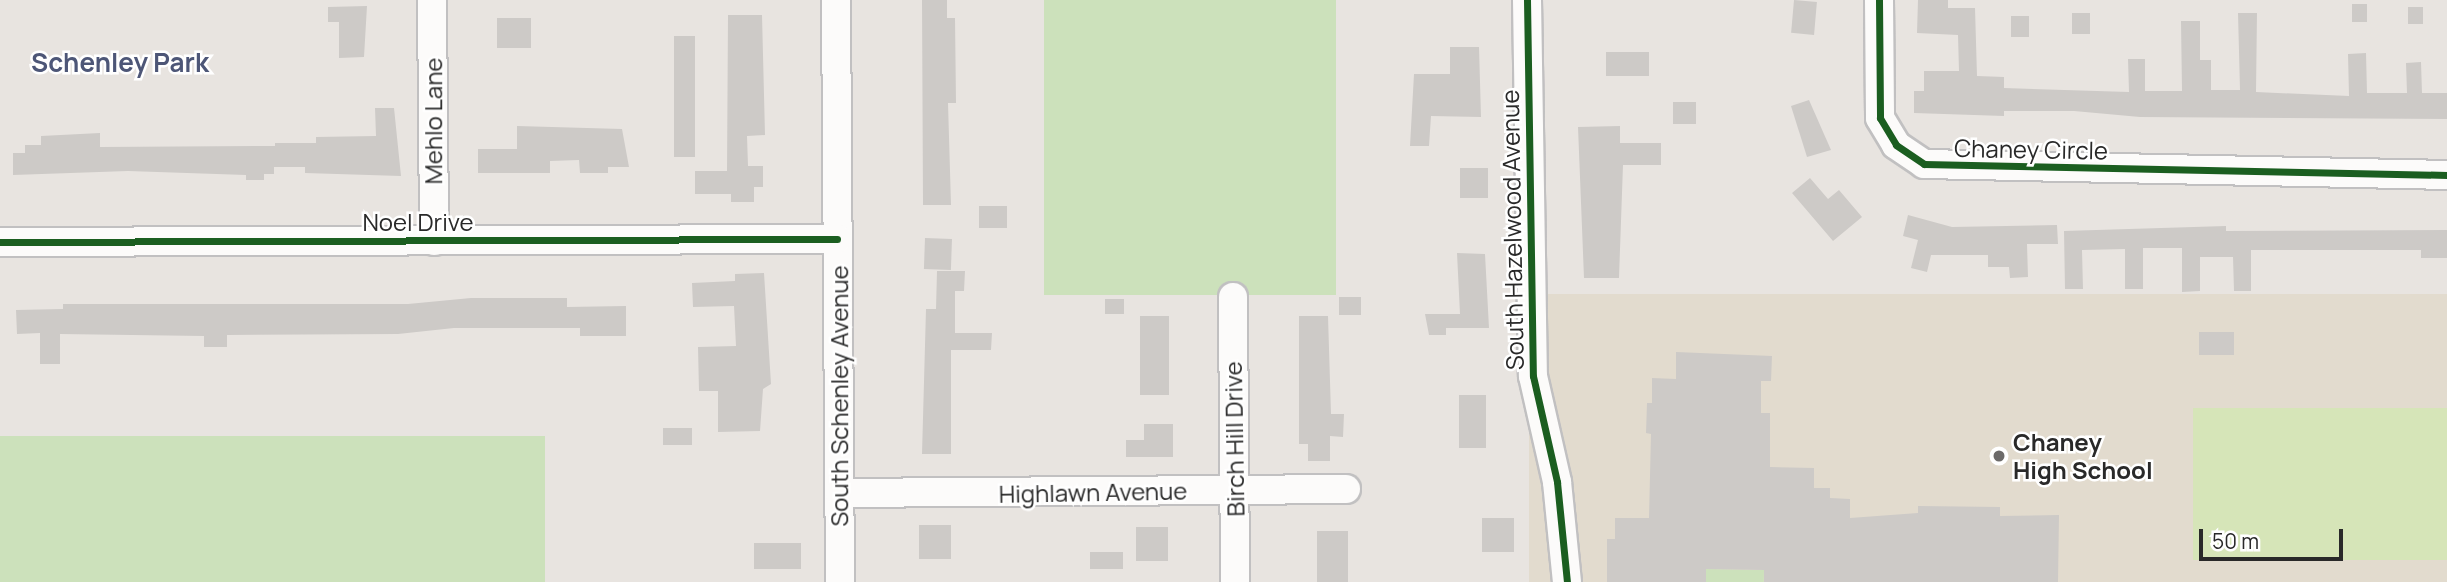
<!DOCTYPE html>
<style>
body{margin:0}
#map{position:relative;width:2447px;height:582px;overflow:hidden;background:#e8e4e0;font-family:Manrope,sans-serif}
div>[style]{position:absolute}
.education>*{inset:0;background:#e2dbce;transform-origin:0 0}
.green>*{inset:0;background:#cce1bb;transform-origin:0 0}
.pitch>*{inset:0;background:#d6e5b8;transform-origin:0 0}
.building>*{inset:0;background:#cdcac7;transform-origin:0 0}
.roads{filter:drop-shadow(2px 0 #c1c0c1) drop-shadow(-2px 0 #c1c0c1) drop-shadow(0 2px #c1c0c1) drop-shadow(0 -2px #c1c0c1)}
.minor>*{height:28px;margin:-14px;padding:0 14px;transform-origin:14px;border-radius:14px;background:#fcfbfa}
.cycleway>*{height:7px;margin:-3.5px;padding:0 3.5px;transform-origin:3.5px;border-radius:3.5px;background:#1b5e20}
.dots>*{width:19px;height:19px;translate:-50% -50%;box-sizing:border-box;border:4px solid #fff;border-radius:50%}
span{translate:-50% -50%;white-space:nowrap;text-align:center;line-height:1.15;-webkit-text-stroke:5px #fff;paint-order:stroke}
.street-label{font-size:24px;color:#292929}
.poi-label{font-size:24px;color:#292929;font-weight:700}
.left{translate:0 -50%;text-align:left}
.neighbourhood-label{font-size:26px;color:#4d5677;font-weight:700}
.scale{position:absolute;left:2199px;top:529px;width:144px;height:32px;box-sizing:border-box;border:4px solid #292929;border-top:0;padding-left:9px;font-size:21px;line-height:24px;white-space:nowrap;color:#292929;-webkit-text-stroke:5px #fff;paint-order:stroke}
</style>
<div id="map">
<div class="education">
<i style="left:1529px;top:294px;width:918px;height:290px"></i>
</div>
<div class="green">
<i style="left:1044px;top:0;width:292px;height:295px"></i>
<i style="left:0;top:436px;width:545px;height:146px"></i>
<i style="left:1706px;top:569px;width:58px;height:13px;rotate:1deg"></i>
</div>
<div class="pitch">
<i style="left:2193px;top:408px;width:254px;height:152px"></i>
</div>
<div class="building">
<i style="clip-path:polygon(922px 0,947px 0,947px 18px,955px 18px,956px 103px,948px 103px,951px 205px,923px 205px)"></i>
<i style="left:1794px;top:0;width:23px;height:33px;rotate:5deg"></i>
<i style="clip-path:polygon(1918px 0,1948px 0,1948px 8px,1975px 8px,1977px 76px,2004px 77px,2004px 88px,2129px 92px,2128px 59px,2145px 59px,2145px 91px,2182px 91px,2181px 21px,2200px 21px,2200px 60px,2211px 60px,2211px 90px,2240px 90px,2238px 13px,2257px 13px,2256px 92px,2349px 96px,2348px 54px,2366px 53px,2367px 93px,2407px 93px,2406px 63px,2421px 62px,2422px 93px,2447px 93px,2447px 119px,2140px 117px,2074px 111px,2004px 111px,2004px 116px,1914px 113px,1914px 91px,1924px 91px,1924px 71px,1959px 71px,1958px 35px,1917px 33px)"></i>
<i style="left:2352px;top:4px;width:15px;height:18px"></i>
<i style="clip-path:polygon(367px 6px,364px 57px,339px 58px,339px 22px,328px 22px,328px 7px)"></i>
<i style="left:2408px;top:7px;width:15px;height:17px"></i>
<i style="left:2072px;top:13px;width:18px;height:21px"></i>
<i style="clip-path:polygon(728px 15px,762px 15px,765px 135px,747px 136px,748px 166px,763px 166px,763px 187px,754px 187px,754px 202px,731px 202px,731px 194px,695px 194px,695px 171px,727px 171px)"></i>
<i style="left:2011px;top:16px;width:18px;height:21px"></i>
<i style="left:497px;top:18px;width:34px;height:30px"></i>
<i style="left:674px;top:36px;width:21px;height:121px"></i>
<i style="clip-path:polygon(1450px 47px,1479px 47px,1481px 117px,1431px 116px,1429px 146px,1410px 146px,1414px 74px,1450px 74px)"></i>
<i style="left:1606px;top:52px;width:43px;height:24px"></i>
<i style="clip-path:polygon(1809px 100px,1831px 150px,1807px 157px,1791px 106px)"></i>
<i style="left:1673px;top:102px;width:23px;height:22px"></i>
<i style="clip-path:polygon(375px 108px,394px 108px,401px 176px,305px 173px,305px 167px,274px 167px,274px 174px,264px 174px,264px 180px,246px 180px,246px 175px,128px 171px,13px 175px,13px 153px,25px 153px,25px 145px,41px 145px,41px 136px,100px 133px,100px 147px,275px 146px,275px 143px,316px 143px,316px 137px,376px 136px)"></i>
<i style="clip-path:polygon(517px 126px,622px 129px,629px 167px,608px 167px,608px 173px,580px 173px,579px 160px,550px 161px,550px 173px,478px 173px,478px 149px,517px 149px)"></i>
<i style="clip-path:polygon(1620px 126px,1620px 143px,1661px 143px,1661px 165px,1623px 165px,1619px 278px,1584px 278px,1578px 127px)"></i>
<i style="left:1460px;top:168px;width:28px;height:30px"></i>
<i style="clip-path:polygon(1810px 178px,1828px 199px,1839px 190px,1862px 217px,1833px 241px,1792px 193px)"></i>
<i style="left:979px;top:206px;width:28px;height:22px"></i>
<i style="clip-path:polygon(1908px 215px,1952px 227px,2057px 225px,2058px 244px,2027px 244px,2028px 277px,2010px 278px,2009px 267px,1988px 267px,1988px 255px,1931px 255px,1927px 272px,1911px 268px,1918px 240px,1903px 236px)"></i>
<i style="clip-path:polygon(2226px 226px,2226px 231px,2447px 230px,2447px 258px,2421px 258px,2421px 250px,2251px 250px,2251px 291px,2234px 291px,2233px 257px,2200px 257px,2200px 291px,2182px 292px,2182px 248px,2143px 248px,2143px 289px,2125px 289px,2125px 249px,2082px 250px,2083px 289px,2065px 289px,2064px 231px)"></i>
<i style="left:925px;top:238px;width:27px;height:31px;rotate:2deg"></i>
<i style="clip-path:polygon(1457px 253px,1485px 254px,1489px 328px,1446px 328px,1446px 335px,1429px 335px,1425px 314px,1460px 314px)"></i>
<i style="clip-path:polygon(937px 271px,965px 271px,964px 291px,955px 291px,955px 333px,992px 333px,991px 350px,951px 350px,951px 454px,922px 454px,926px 309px,936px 309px)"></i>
<i style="clip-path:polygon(764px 273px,771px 384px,763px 389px,760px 431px,718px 432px,718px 391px,699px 391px,698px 347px,736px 346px,734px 306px,693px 307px,692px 283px,735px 281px,735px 274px)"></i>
<i style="left:1339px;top:297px;width:22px;height:18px"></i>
<i style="clip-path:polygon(471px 298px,567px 298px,567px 307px,626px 306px,626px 336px,580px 336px,580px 328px,454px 328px,398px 334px,227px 335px,227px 347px,204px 347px,204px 336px,60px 334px,60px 364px,40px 364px,40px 333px,17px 334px,16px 310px,63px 309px,63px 304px,408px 304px)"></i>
<i style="left:1105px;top:299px;width:19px;height:15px"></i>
<i style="left:1140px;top:316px;width:29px;height:79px"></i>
<i style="clip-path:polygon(1299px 316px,1328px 316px,1331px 414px,1344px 414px,1343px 437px,1330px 436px,1330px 461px,1308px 461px,1308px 444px,1299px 444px)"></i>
<i style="left:2199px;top:332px;width:35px;height:23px"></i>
<i style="clip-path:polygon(1676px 352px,1772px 356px,1771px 381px,1761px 381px,1761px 413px,1770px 413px,1770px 467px,1814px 468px,1814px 488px,1830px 488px,1830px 498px,1850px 499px,1850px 518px,1918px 513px,1918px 506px,2000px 507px,2000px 516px,2059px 515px,2058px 582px,1764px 582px,1764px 570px,1706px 569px,1706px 582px,1607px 582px,1607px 539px,1615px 539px,1615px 518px,1649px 518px,1651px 434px,1646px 433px,1647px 403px,1652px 403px,1652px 378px,1676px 379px)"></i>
<i style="left:1459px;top:395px;width:27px;height:53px"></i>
<i style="clip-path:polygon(1144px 424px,1173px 424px,1173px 457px,1126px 457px,1126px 440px,1144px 440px)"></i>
<i style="left:663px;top:428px;width:29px;height:17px"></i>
<i style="left:1482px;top:518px;width:32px;height:34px"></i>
<i style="left:919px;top:525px;width:32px;height:34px"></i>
<i style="left:1136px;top:527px;width:32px;height:34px"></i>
<i style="left:1317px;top:531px;width:31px;height:51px"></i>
<i style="left:754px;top:543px;width:47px;height:26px"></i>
<i style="left:1090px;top:552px;width:33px;height:17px"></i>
</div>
<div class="roads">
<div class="minor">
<i style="left:432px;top:0;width:241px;rotate:89.5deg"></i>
<i style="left:836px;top:0;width:582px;rotate:89.61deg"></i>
<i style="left:1527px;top:0;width:376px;rotate:89.1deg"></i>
<i style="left:1533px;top:376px;width:109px;rotate:77.2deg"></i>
<i style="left:1557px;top:482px;width:100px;rotate:84.3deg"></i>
<i style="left:1879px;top:0;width:118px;rotate:89.5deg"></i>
<i style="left:1880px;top:118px;width:31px;rotate:59deg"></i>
<i style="left:1896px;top:145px;width:34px;rotate:34deg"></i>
<i style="left:1924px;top:164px;width:523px;rotate:1.2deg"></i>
<i style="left:0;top:242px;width:837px;rotate:-0.21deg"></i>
<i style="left:1233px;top:297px;width:285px;rotate:89.6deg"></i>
<i style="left:840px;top:493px;width:506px;rotate:-0.45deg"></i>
</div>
</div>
<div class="cycleway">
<i style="left:1527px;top:0;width:376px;rotate:89.1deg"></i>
<i style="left:1533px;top:376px;width:109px;rotate:77.2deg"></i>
<i style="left:1557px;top:482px;width:100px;rotate:84.3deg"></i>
<i style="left:1879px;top:0;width:118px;rotate:89.5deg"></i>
<i style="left:1880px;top:118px;width:31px;rotate:59deg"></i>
<i style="left:1896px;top:145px;width:34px;rotate:34deg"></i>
<i style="left:1924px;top:164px;width:523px;rotate:1.2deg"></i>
<i style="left:0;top:242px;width:837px;rotate:-0.21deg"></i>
</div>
<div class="dots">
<i style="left:1999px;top:456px;background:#6c6a69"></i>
</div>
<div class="street-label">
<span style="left:433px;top:121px;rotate:-90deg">Mehlo Lane</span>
<span style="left:2031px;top:149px;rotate:1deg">Chaney Circle</span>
<span style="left:418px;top:222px">Noel Drive</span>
<span style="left:1512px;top:230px;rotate:-91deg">South Hazelwood Avenue</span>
<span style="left:839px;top:396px;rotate:-90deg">South Schenley Avenue</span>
<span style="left:1234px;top:439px;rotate:-91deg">Birch Hill Drive</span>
<span style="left:1093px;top:492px;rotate:-1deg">Highlawn Avenue</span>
</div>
<div class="poi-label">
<span class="left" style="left:2013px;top:456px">Chaney<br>High School</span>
</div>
<div class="neighbourhood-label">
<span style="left:120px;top:63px">Schenley Park</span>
</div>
<div class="scale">50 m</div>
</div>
